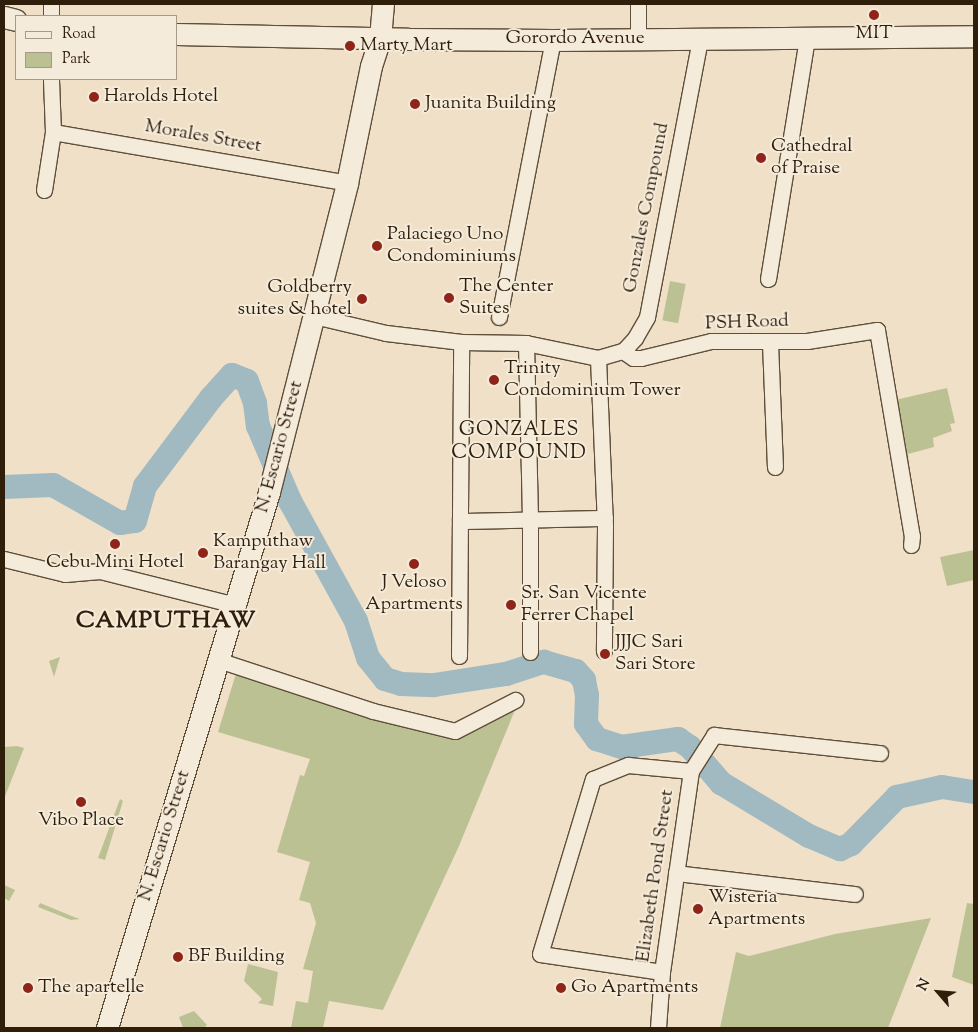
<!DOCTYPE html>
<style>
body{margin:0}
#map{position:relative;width:978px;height:1032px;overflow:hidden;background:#f0e0c7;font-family:"Sorts Mill Goudy",serif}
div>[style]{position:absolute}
.green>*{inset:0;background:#bcc194;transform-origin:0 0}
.river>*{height:24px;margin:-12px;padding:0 12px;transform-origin:12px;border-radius:12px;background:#a1bac1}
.roads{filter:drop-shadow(1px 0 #5f4f39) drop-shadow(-1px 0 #5f4f39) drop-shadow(0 1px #5f4f39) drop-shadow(0 -1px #5f4f39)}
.minor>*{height:15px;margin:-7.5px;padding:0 7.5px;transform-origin:7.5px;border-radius:7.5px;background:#f5ebdb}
.secondary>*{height:21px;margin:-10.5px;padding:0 10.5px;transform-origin:10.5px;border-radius:10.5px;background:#f5ebdb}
.dots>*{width:14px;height:14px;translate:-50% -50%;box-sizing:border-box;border:2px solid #f5ebdb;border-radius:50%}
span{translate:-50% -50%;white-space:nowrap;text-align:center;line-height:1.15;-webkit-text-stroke:4px #f5ebdb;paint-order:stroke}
.poi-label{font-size:19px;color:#2f1f0a}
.left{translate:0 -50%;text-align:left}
.right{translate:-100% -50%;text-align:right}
.street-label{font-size:19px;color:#2f1f0a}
.neighbourhood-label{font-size:20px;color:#2f1f0a;letter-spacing:1px}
.district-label{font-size:24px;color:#2f1f0a;font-weight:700;letter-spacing:1px}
.frame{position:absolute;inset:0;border:5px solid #2f1f0a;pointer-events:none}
.legend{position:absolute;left:15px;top:15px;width:162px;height:65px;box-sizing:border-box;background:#f5ebdb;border:1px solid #a69987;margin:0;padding:6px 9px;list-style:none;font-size:15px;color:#2f1f0a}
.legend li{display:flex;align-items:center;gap:10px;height:25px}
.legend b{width:25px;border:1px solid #a69987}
.north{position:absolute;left:913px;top:967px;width:50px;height:50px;-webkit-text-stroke:4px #f5ebdb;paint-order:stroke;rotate:297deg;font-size:14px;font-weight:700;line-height:20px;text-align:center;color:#2f1f0a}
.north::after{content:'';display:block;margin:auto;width:18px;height:22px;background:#2f1f0a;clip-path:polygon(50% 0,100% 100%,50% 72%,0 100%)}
</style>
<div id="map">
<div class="green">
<i style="left:670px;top:281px;width:16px;height:40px;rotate:11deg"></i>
<i style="clip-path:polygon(947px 388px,955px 423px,950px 424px,952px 431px,933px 438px,934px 447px,908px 454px,910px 473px,899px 475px,882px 403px)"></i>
<i style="clip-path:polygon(974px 550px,974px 580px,947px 586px,940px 557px)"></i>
<i style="clip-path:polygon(60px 657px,54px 677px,49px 661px)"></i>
<i style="clip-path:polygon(238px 667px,460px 732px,501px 709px,515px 710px,459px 846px,383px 1010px,329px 1001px,323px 1028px,291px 1028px,296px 1001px,308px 1003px,313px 971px,303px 969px,316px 923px,310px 903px,299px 900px,310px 862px,277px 852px,300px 775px,304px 776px,310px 759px,218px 732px)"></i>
<i style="clip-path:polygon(17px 746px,24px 748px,4px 799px,4px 747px)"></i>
<i style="clip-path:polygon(120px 799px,123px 801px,105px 860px,98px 858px)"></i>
<i style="clip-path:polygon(4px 885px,15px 890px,9px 901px,4px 898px)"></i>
<i style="clip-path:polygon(40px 903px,74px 917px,80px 919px,71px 920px,38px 907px)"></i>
<i style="clip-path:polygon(967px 903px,974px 904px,974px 985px,952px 977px)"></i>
<i style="clip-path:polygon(931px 918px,888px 1028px,720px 1028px,736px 952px,749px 956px,835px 934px)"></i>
<i style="clip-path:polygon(248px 964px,278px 972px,273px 1006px,258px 1003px,262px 999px,244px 981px)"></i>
<i style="clip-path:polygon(194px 1011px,207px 1025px,204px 1028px,183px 1028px,179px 1017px)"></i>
</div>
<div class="river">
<i style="left:4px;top:487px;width:49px;rotate:-2.3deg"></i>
<i style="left:53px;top:485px;width:77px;rotate:29.6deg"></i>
<i style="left:120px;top:523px;width:15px;rotate:-8deg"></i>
<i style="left:135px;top:521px;width:36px;rotate:-74deg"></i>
<i style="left:145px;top:486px;width:110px;rotate:-53.1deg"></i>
<i style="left:211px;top:398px;width:31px;rotate:-48deg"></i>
<i style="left:232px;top:375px;width:16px;rotate:22deg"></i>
<i style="left:247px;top:381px;width:23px;rotate:70deg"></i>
<i style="left:255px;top:403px;width:23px;rotate:83deg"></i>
<i style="left:258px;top:426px;width:82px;rotate:66.9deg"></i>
<i style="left:290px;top:501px;width:137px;rotate:61.2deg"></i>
<i style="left:356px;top:621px;width:39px;rotate:72deg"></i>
<i style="left:368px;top:658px;width:27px;rotate:51deg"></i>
<i style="left:385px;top:679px;width:17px;rotate:17deg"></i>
<i style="left:401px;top:684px;width:33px;rotate:2deg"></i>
<i style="left:434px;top:685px;width:73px;rotate:-8.7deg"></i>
<i style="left:506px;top:674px;width:40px;rotate:-18deg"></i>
<i style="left:544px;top:662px;width:33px;rotate:16deg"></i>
<i style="left:576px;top:671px;width:12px;rotate:48deg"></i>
<i style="left:584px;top:680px;width:15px;rotate:79deg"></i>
<i style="left:587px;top:695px;width:29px;rotate:92deg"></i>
<i style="left:586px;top:724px;width:19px;rotate:54deg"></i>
<i style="left:597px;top:739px;width:25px;rotate:18deg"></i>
<i style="left:621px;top:747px;width:58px;rotate:-8deg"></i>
<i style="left:678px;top:739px;width:14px;rotate:34deg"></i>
<i style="left:690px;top:747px;width:48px;rotate:49.3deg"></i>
<i style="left:721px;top:783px;width:103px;rotate:31.1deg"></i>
<i style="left:809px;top:836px;width:34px;rotate:23deg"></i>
<i style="left:840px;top:849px;width:12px;rotate:-24deg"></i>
<i style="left:851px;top:844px;width:66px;rotate:-45.6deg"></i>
<i style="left:897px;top:797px;width:46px;rotate:-12.5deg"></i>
<i style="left:942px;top:787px;width:32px;rotate:9deg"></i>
</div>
<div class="roads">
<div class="minor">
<i style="left:51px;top:16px;width:12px;rotate:-90deg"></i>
<i style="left:638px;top:39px;width:35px;rotate:-90deg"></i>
<i style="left:53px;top:132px;width:298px;rotate:9.8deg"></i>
<i style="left:44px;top:190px;width:59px;rotate:-81.2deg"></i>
<i style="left:53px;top:132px;width:53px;rotate:-92.2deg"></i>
<i style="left:768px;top:279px;width:244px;rotate:-80.8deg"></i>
<i style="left:314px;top:316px;width:74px;rotate:13.3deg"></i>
<i style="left:386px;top:333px;width:76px;rotate:6.8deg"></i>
<i style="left:461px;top:342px;width:65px;rotate:0.9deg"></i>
<i style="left:526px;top:343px;width:74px;rotate:11.8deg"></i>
<i style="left:598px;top:358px;width:26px;rotate:-16deg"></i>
<i style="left:623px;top:351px;width:18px;rotate:-47deg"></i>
<i style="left:635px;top:338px;width:24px;rotate:-60deg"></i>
<i style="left:647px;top:317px;width:283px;rotate:-79.2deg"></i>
<i style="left:499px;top:317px;width:282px;rotate:-79deg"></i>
<i style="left:526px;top:343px;width:177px;rotate:88.7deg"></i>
<i style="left:530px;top:520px;width:132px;rotate:90deg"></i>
<i style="left:770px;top:343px;width:124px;rotate:87.7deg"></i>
<i style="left:623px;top:351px;width:12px;rotate:35deg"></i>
<i style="left:633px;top:358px;width:8px"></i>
<i style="left:641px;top:358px;width:72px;rotate:-13.7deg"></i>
<i style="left:711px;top:341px;width:96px"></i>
<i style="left:807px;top:341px;width:71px;rotate:-8.9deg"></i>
<i style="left:877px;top:330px;width:209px;rotate:80.4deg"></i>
<i style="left:912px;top:536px;width:9px;rotate:96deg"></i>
<i style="left:598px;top:358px;width:168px;rotate:87.6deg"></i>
<i style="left:605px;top:526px;width:125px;rotate:90.5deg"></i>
<i style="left:460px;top:521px;width:145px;rotate:-1.2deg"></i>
<i style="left:4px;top:559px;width:63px;rotate:13.8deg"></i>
<i style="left:65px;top:574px;width:35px;rotate:-5deg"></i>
<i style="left:100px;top:571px;width:139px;rotate:14.1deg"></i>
<i style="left:459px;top:656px;width:314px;rotate:-89.6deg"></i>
<i style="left:218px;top:660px;width:163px;rotate:18.2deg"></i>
<i style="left:373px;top:711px;width:84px;rotate:13.7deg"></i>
<i style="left:455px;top:731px;width:68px;rotate:-27.3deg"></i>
<i style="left:676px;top:873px;width:180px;rotate:6.7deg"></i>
<i style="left:662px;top:972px;width:123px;rotate:-171.6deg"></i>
<i style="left:540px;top:954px;width:183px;rotate:-73.2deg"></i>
<i style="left:593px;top:779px;width:38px;rotate:-22deg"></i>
<i style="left:628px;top:765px;width:63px;rotate:5.4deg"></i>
<i style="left:658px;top:1028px;width:56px;rotate:-85.9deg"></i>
<i style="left:662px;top:972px;width:203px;rotate:-81.8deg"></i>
<i style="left:691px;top:771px;width:43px;rotate:-57.4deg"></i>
<i style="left:714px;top:735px;width:167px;rotate:6.2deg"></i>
</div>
<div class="secondary">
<i style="left:4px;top:17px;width:12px;rotate:14deg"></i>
<i style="left:176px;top:34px;width:232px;rotate:1.2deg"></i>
<i style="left:408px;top:39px;width:145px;rotate:0.4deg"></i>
<i style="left:553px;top:40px;width:421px;rotate:-0.5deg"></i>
<i style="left:107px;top:1028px;width:560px;rotate:-73.18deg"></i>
<i style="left:269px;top:492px;width:319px;rotate:-75.8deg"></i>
<i style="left:347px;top:183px;width:119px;rotate:-78.4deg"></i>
<i style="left:371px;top:66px;width:29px;rotate:-72deg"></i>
<i style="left:380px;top:38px;width:34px;rotate:-85deg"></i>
</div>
</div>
<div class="dots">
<i style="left:874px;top:15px;background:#8f2418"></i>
<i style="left:350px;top:46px;background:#8f2418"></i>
<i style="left:94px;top:97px;background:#8f2418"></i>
<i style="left:415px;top:104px;background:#8f2418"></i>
<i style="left:761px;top:158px;background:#8f2418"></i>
<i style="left:377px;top:246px;background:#8f2418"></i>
<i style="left:449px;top:298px;background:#8f2418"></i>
<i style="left:362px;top:299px;background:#8f2418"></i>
<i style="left:494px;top:380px;background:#8f2418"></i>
<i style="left:115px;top:544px;background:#8f2418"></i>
<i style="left:203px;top:553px;background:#8f2418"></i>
<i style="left:414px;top:564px;background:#8f2418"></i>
<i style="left:511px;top:605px;background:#8f2418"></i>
<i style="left:605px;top:654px;background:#8f2418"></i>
<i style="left:81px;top:802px;background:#8f2418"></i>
<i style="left:698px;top:909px;background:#8f2418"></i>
<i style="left:178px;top:957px;background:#8f2418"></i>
<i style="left:28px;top:988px;background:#8f2418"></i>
<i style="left:561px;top:988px;background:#8f2418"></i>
</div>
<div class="poi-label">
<span style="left:874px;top:34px">MIT</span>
<span class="left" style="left:360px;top:46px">Marty Mart</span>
<span class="left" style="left:104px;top:97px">Harolds Hotel</span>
<span class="left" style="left:425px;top:104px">Juanita Building</span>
<span class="left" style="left:771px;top:158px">Cathedral<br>of Praise</span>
<span class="left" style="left:387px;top:246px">Palaciego Uno<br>Condominiums</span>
<span class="left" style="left:459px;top:298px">The Center<br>Suites</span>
<span class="right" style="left:352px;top:299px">Goldberry<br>suites &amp; hotel</span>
<span class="left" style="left:504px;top:380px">Trinity<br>Condominium Tower</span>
<span class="left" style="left:213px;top:553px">Kamputhaw<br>Barangay Hall</span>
<span style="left:115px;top:563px">Cebu Mini Hotel</span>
<span style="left:414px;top:594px">J Veloso<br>Apartments</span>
<span class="left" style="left:521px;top:605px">Sr. San Vicente<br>Ferrer Chapel</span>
<span class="left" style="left:615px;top:654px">JJJC Sari<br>Sari Store</span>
<span style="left:81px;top:821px">Vibo Place</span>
<span class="left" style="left:708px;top:909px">Wisteria<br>Apartments</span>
<span class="left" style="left:188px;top:957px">BF Building</span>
<span class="left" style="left:38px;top:988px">The apartelle</span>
<span class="left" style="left:571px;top:988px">Go Apartments</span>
</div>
<div class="street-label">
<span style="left:575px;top:39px">Gorordo Avenue</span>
<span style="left:203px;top:137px;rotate:10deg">Morales Street</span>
<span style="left:647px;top:208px;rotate:-79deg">Gonzales Compound</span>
<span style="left:747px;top:323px;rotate:-2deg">PSH Road</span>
<span style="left:280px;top:447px;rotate:-75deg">N. Escario Street</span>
<span style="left:165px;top:836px;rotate:-73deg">N. Escario Street</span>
<span style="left:656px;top:876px;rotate:-82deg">Elizabeth Pond Street</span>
</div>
<div class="neighbourhood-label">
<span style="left:519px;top:442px">GONZALES<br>COMPOUND</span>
</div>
<div class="district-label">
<span style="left:166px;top:622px">CAMPUTHAW</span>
</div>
<div class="frame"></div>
<ul class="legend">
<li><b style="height:6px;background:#f5ebdb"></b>Road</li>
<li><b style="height:14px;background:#bcc194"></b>Park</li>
</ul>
<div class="north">N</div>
</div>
